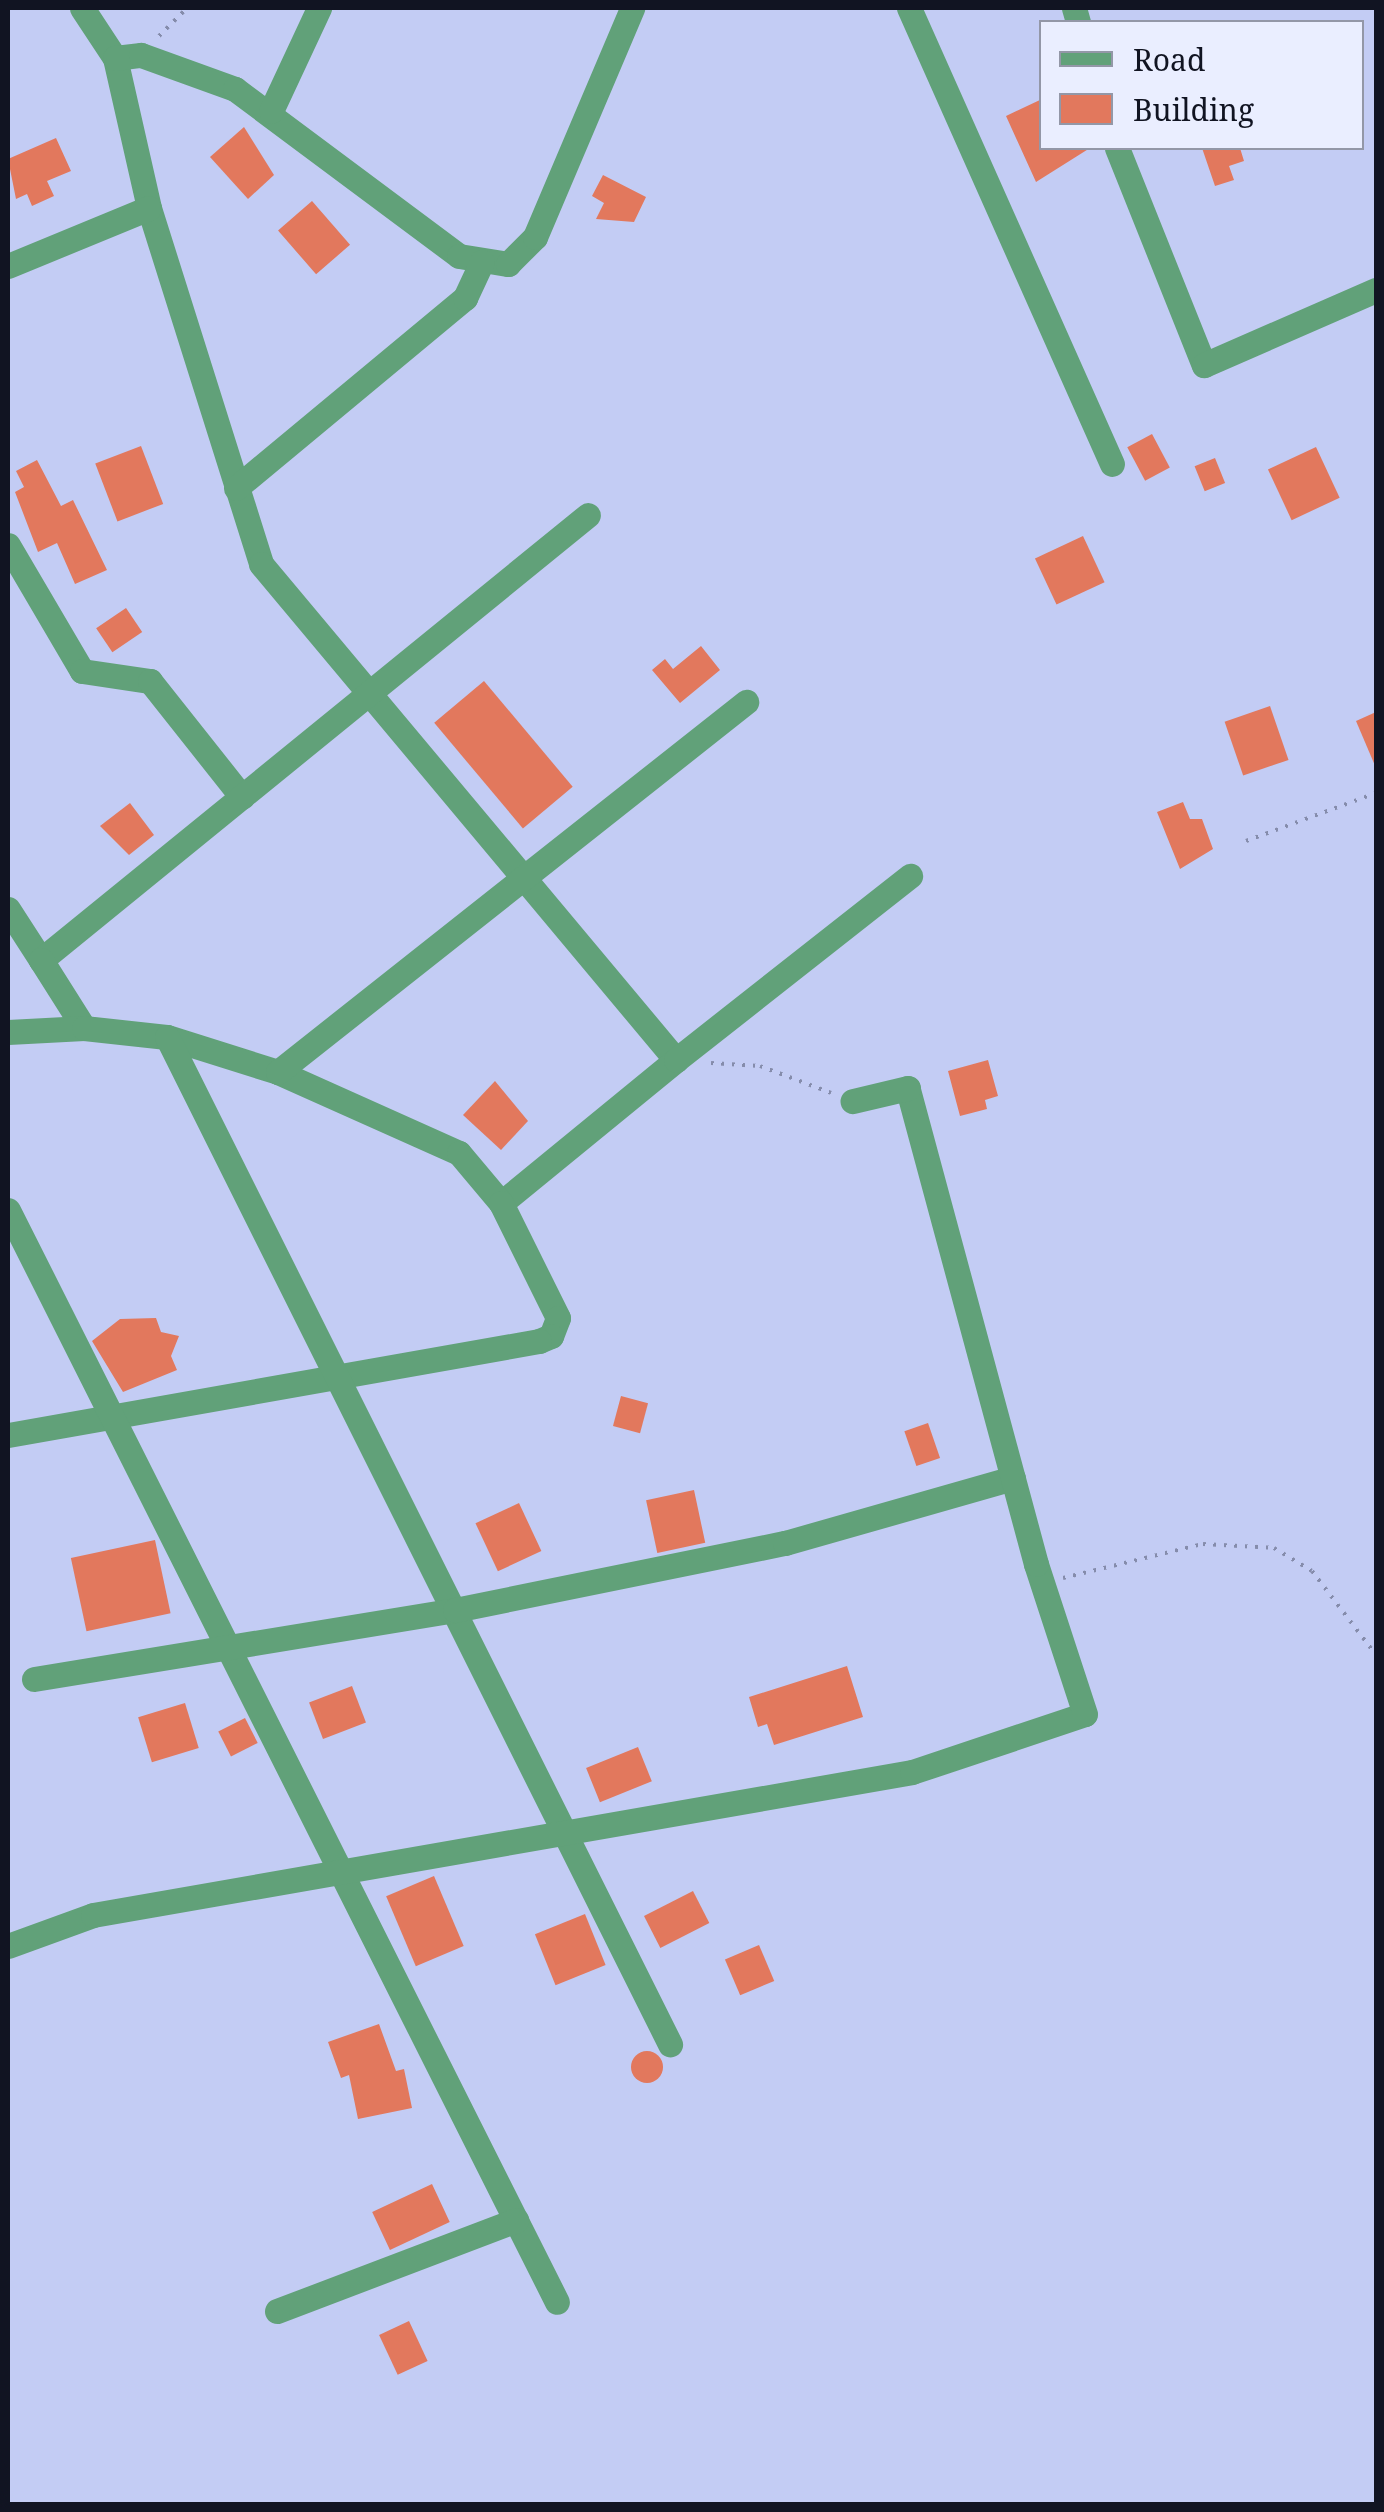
<!DOCTYPE html>
<style>
body{margin:0}
#map{position:relative;width:1384px;height:2512px;overflow:hidden;background:#c3ccf4;font-family:"Noto Serif",serif}
div>[style]{position:absolute}
.building>*{inset:0;background:#e2785d;transform-origin:0 0}
.round{border-radius:50%}
.path>*{height:4px;margin-top:-2px;transform-origin:0;background:repeating-linear-gradient(90deg,#858cab 0 2.5px,transparent 0 10.5px)}
.minor>*{height:25px;margin:-12.5px;padding:0 12.5px;transform-origin:12.5px;border-radius:12.5px;background:#61a179}
span{translate:-50% -50%;white-space:nowrap;text-align:center;line-height:1.15;-webkit-text-stroke:10px #eaeeff;paint-order:stroke}
.frame{position:absolute;inset:0;border:10px solid #111422;pointer-events:none}
.legend{position:absolute;left:1039px;top:20px;width:325px;height:130px;box-sizing:border-box;background:#eaeeff;border:2px solid #9397a7;margin:0;padding:12px 18px;list-style:none;font-size:30px;color:#111422}
.legend li{display:flex;align-items:center;gap:20px;height:50px}
.legend b{width:50px;border:2px solid #9397a7}
</style>
<div id="map">
<div class="building">
<i style="clip-path:polygon(1042px 99px,1042px 148px,1090px 148px,1036px 182px,1006px 116px)"></i>
<i style="clip-path:polygon(244px 127px,274px 175px,248px 199px,210px 157px)"></i>
<i style="clip-path:polygon(56px 138px,71px 171px,47px 181px,54px 196px,32px 206px,27px 194px,16px 199px,8px 159px)"></i>
<i style="clip-path:polygon(1202px 148px,1240px 148px,1244px 161px,1229px 166px,1234px 180px,1215px 186px)"></i>
<i style="clip-path:polygon(603px 175px,646px 197px,634px 222px,596px 219px,604px 203px,592px 196px)"></i>
<i style="left:312px;top:201px;width:58px;height:45px;rotate:49deg"></i>
<i style="left:1152px;top:434px;width:38px;height:28px;rotate:62deg"></i>
<i style="left:141px;top:446px;width:62px;height:49px;rotate:69deg"></i>
<i style="left:1316px;top:447px;width:56px;height:53px;rotate:65deg"></i>
<i style="left:1215px;top:458px;width:27px;height:22px;rotate:68deg"></i>
<i style="clip-path:polygon(37px 460px,61px 506px,73px 500px,107px 570px,75px 584px,57px 543px,38px 552px,15px 492px,24px 487px,16px 471px)"></i>
<i style="left:1083px;top:536px;width:51px;height:53px;rotate:65deg"></i>
<i style="left:126px;top:608px;width:29px;height:36px;rotate:56deg"></i>
<i style="clip-path:polygon(701px 646px,720px 670px,680px 703px,652px 670px,665px 659px,673px 669px)"></i>
<i style="left:484px;top:681px;width:138px;height:65px;rotate:50deg"></i>
<i style="left:1270px;top:706px;width:57px;height:48px;rotate:71deg"></i>
<i style="clip-path:polygon(1376px 712px,1376px 768px,1356px 721px)"></i>
<i style="clip-path:polygon(1183px 802px,1190px 819px,1202px 819px,1213px 849px,1180px 869px,1157px 812px)"></i>
<i style="clip-path:polygon(130px 803px,154px 835px,129px 855px,100px 826px)"></i>
<i style="clip-path:polygon(988px 1060px,998px 1096px,985px 1100px,987px 1109px,960px 1116px,948px 1071px)"></i>
<i style="clip-path:polygon(495px 1081px,528px 1121px,501px 1150px,463px 1115px)"></i>
<i style="clip-path:polygon(156px 1318px,161px 1332px,179px 1336px,171px 1356px,177px 1370px,123px 1392px,92px 1341px,120px 1319px)"></i>
<i style="left:621px;top:1396px;width:28px;height:31px;rotate:15deg"></i>
<i style="left:928px;top:1423px;width:37px;height:25px;rotate:71deg"></i>
<i style="left:694px;top:1490px;width:54px;height:49px;rotate:78deg"></i>
<i style="left:519px;top:1503px;width:53px;height:48px;rotate:65deg"></i>
<i style="left:155px;top:1540px;width:75px;height:86px;rotate:78deg"></i>
<i style="clip-path:polygon(847px 1666px,863px 1717px,774px 1745px,767px 1724px,758px 1727px,749px 1697px)"></i>
<i style="left:352px;top:1686px;width:39px;height:46px;rotate:69deg"></i>
<i style="left:185px;top:1703px;width:47px;height:49px;rotate:73deg"></i>
<i style="left:245px;top:1718px;width:28px;height:30px;rotate:63deg"></i>
<i style="left:638px;top:1747px;width:37px;height:56px;rotate:68deg"></i>
<i style="left:434px;top:1876px;width:76px;height:52px;rotate:67deg"></i>
<i style="left:693px;top:1891px;width:36px;height:55px;rotate:63deg"></i>
<i style="left:585px;top:1914px;width:55px;height:54px;rotate:68deg"></i>
<i style="left:759px;top:1945px;width:39px;height:37px;rotate:67deg"></i>
<i style="clip-path:polygon(379px 2024px,396px 2071px,404px 2069px,412px 2108px,358px 2119px,349px 2075px,341px 2078px,328px 2042px)"></i>
<i class="round" style="left:631px;top:2051px;width:32px;height:32px"></i>
<i style="left:432px;top:2184px;width:42px;height:66px;rotate:65deg"></i>
<i style="left:409px;top:2321px;width:44px;height:33px;rotate:65deg"></i>
</div>
<div class="path">
<i style="left:159px;top:36px;width:40px;rotate:-45deg"></i>
<i style="left:1246px;top:841px;width:139px;rotate:-20.3deg"></i>
<i style="left:711px;top:1063px;width:49px;rotate:3.5deg"></i>
<i style="left:760px;top:1066px;width:76px;rotate:20.8deg"></i>
<i style="left:1063px;top:1578px;width:144px;rotate:-13.7deg"></i>
<i style="left:1203px;top:1544px;width:71px;rotate:3.2deg"></i>
<i style="left:1274px;top:1548px;width:44px;rotate:31.2deg"></i>
<i style="left:1312px;top:1571px;width:106px;rotate:52.7deg"></i>
</div>
<div class="minor">
<i style="left:82px;top:8px;width:60px;rotate:56.6deg"></i>
<i style="left:115px;top:58px;width:154px;rotate:77.2deg"></i>
<i style="left:149px;top:208px;width:373px;rotate:72.5deg"></i>
<i style="left:261px;top:564px;width:647px;rotate:50.08deg"></i>
<i style="left:676px;top:1060px;width:226px;rotate:140.7deg"></i>
<i style="left:909px;top:8px;width:499px;rotate:66deg"></i>
<i style="left:1074px;top:8px;width:15px;rotate:74deg"></i>
<i style="left:115px;top:58px;width:26px;rotate:-7deg"></i>
<i style="left:141px;top:55px;width:100px;rotate:19.9deg"></i>
<i style="left:235px;top:89px;width:279px;rotate:36.7deg"></i>
<i style="left:459px;top:256px;width:50px;rotate:9.3deg"></i>
<i style="left:508px;top:264px;width:38px;rotate:-45deg"></i>
<i style="left:535px;top:237px;width:249px;rotate:-67deg"></i>
<i style="left:271px;top:111px;width:114px;rotate:-65deg"></i>
<i style="left:1117px;top:148px;width:234px;rotate:68.2deg"></i>
<i style="left:1204px;top:365px;width:188px;rotate:-23.6deg"></i>
<i style="left:8px;top:266px;width:152px;rotate:-22.4deg"></i>
<i style="left:236px;top:488px;width:298px;rotate:-39.7deg"></i>
<i style="left:465px;top:298px;width:40px;rotate:-65deg"></i>
<i style="left:8px;top:545px;width:146px;rotate:59.6deg"></i>
<i style="left:82px;top:671px;width:69px;rotate:8.4deg"></i>
<i style="left:150px;top:681px;width:148px;rotate:51.6deg"></i>
<i style="left:8px;top:909px;width:61px;rotate:57.1deg"></i>
<i style="left:41px;top:960px;width:705px;rotate:-39.13deg"></i>
<i style="left:41px;top:960px;width:80px;rotate:57.7deg"></i>
<i style="left:8px;top:1032px;width:76px;rotate:-3deg"></i>
<i style="left:84px;top:1028px;width:83px;rotate:6.2deg"></i>
<i style="left:167px;top:1037px;width:116px;rotate:17.5deg"></i>
<i style="left:278px;top:1072px;width:198px;rotate:24.1deg"></i>
<i style="left:459px;top:1153px;width:65px;rotate:50deg"></i>
<i style="left:501px;top:1203px;width:128px;rotate:63.6deg"></i>
<i style="left:558px;top:1318px;width:19px;rotate:111deg"></i>
<i style="left:551px;top:1336px;width:13px;rotate:157deg"></i>
<i style="left:539px;top:1341px;width:539px;rotate:169.96deg"></i>
<i style="left:167px;top:1037px;width:1126px;rotate:63.46deg"></i>
<i style="left:676px;top:1060px;width:298px;rotate:-38.2deg"></i>
<i style="left:278px;top:1072px;width:597px;rotate:-38.33deg"></i>
<i style="left:8px;top:1210px;width:1222px;rotate:63.31deg"></i>
<i style="left:34px;top:1679px;width:427px;rotate:-9.3deg"></i>
<i style="left:455px;top:1610px;width:337px;rotate:-11.5deg"></i>
<i style="left:785px;top:1543px;width:237px;rotate:-15.9deg"></i>
<i style="left:8px;top:1946px;width:90px;rotate:-20deg"></i>
<i style="left:93px;top:1915px;width:831px;rotate:-9.9deg"></i>
<i style="left:912px;top:1772px;width:182px;rotate:-18.5deg"></i>
<i style="left:1085px;top:1714px;width:158px;rotate:-108.1deg"></i>
<i style="left:1036px;top:1564px;width:493px;rotate:-105.1deg"></i>
<i style="left:908px;top:1088px;width:57px;rotate:166.7deg"></i>
<i style="left:277px;top:2311px;width:256px;rotate:-20.8deg"></i>
</div>
<div class="frame"></div>
<ul class="legend">
<li><b style="height:12px;background:#61a179"></b>Road</li>
<li><b style="height:28px;background:#e2785d"></b>Building</li>
</ul>
</div>
